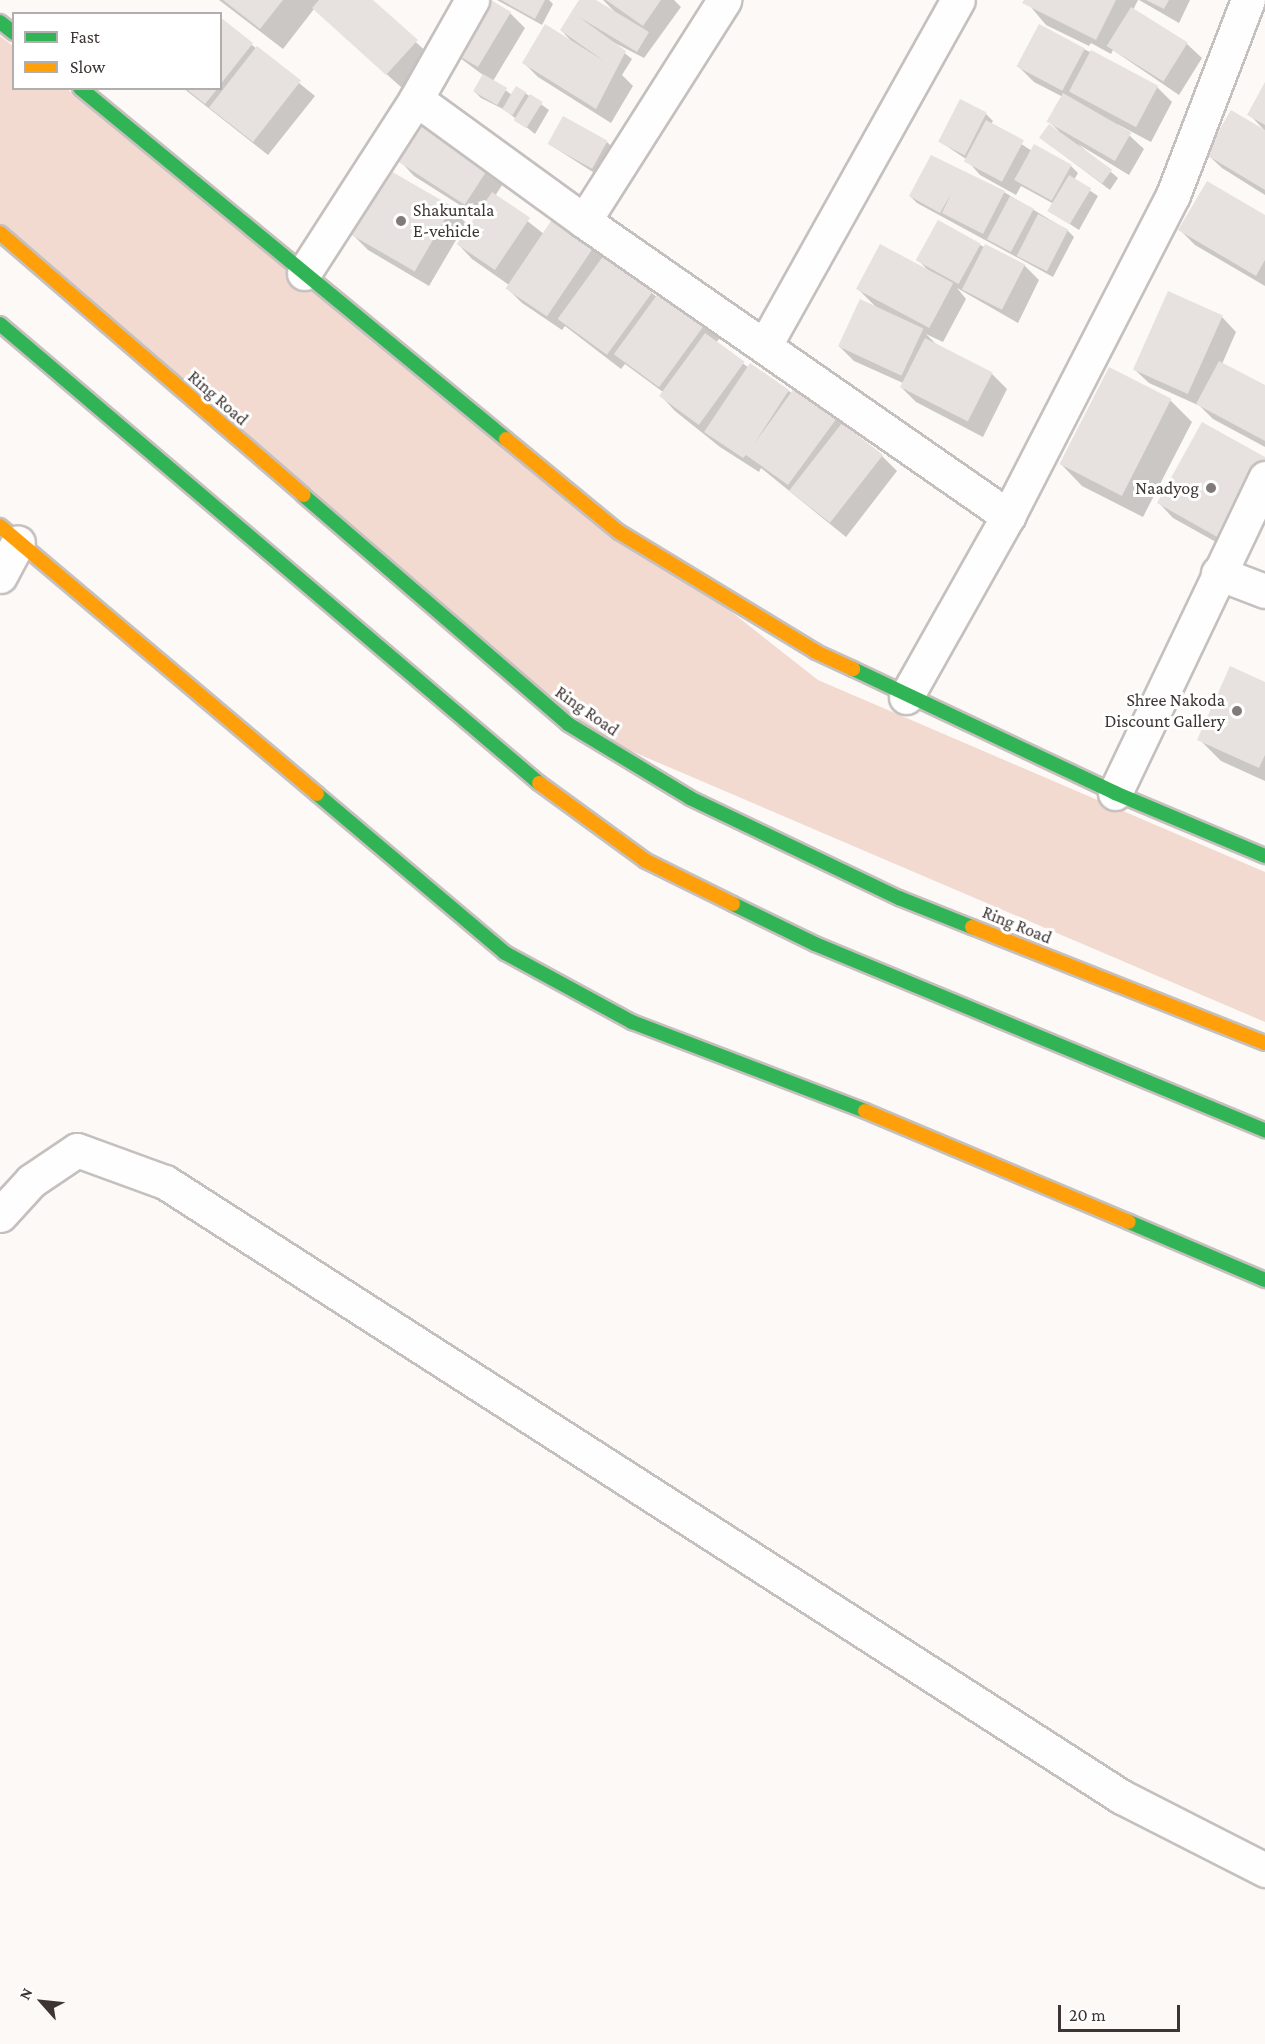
<!DOCTYPE html>
<style>
body{margin:0}
#map{position:relative;width:1265px;height:2044px;overflow:hidden;background:#fdf9f7;font-family:"Crimson Pro",serif}
div>[style]{position:absolute}
.green>*{inset:0;background:#f2dad0}
.shadow>*{inset:0;background:#0003}
.building>*{inset:0;background:#e7e1df;transform-origin:0 0}
.roads{filter:drop-shadow(2px 0 #c5c0be) drop-shadow(-2px 0 #c5c0be) drop-shadow(0 2px #c5c0be) drop-shadow(0 -2px #c5c0be)}
.street>*{height:33px;margin:-16.5px;padding:0 16.5px;transform-origin:16.5px;border-radius:16.5px;background:#fffefe}
.fast>*{height:14px;margin:-7px;padding:0 7px;transform-origin:7px;border-radius:7px;background:#30b455}
.slow>*{height:14px;margin:-7px;padding:0 7px;transform-origin:7px;border-radius:7px;background:#ff9f0a}
.dots>*{width:16px;height:16px;translate:-50% -50%;box-sizing:border-box;border:3px solid #fff;border-radius:50%}
span{translate:-50% -50%;white-space:nowrap;text-align:center;line-height:1.15;-webkit-text-stroke:6px #fff;paint-order:stroke}
.poi-label{font-size:18px;color:#3c3533}
.left{translate:0 -50%;text-align:left}
.right{translate:-100% -50%;text-align:right}
.street-label{font-size:18px;color:#3c3533}
.legend{position:absolute;left:12px;top:12px;width:210px;height:78px;box-sizing:border-box;background:#fff;border:2px solid #b1aead;margin:0;padding:8px 10px;list-style:none;font-size:18px;color:#3c3533}
.legend li{display:flex;align-items:center;gap:12px;height:30px}
.legend b{width:30px;border:2px solid #b1aead}
.north{position:absolute;left:12px;top:1972px;width:60px;height:60px;-webkit-text-stroke:4px #fff;paint-order:stroke;rotate:297deg;font-size:16px;font-weight:700;line-height:24px;text-align:center;color:#3c3533}
.north::after{content:'';display:block;margin:auto;width:21px;height:27px;background:#3c3533;clip-path:polygon(50% 0,100% 100%,50% 72%,0 100%)}
.scale{position:absolute;left:1058px;top:2005px;width:122px;height:27px;box-sizing:border-box;border:3px solid #3c3533;border-top:0;padding-left:8px;font-size:18px;line-height:21px;white-space:nowrap;color:#3c3533;-webkit-text-stroke:4px #fff;paint-order:stroke}
</style>
<div id="map">
<div class="green">
<i style="clip-path:polygon(0 36px,13px 46px,14px 88px,67px 89px,818px 680px,1265px 872px,1265px 1022px,568px 724px,0 246px)"></i>
</div>
<div class="shadow">
<i style="clip-path:polygon(219px 0,370px 0,431px 56px,402px 88px,314px 9px,283px 49px)"></i>
<i style="clip-path:polygon(497px 0,549px 0,553px 4px,542px 25px)"></i>
<i style="clip-path:polygon(580px 0,594px 0,619px 16px,603px 0,674px 0,681px 7px,644px 58px,607px 39px,632px 59px,622px 75px,633px 86px,611px 123px,538px 77px,523px 62px,573px 43px,561px 30px)"></i>
<i style="clip-path:polygon(1025px 0,1138px 0,1133px 10px,1187px 44px,1202px 58px,1179px 95px,1113px 50px,1111px 54px,1091px 43px,1089px 46px,1046px 25px)"></i>
<i style="clip-path:polygon(1139px 0,1190px 0,1179px 23px)"></i>
<i style="clip-path:polygon(510px 13px,525px 28px,493px 81px,512px 95px,525px 93px,549px 110px,535px 134px,505px 110px,481px 98px,474px 91px,483px 75px,448px 49px)"></i>
<i style="clip-path:polygon(220px 19px,315px 96px,268px 155px,183px 88px,220px 88px)"></i>
<i style="clip-path:polygon(1084px 49px,1157px 87px,1172px 102px,1151px 142px,1117px 124px,1144px 149px,1129px 175px,1078px 144px,1118px 178px,1110px 190px,1041px 138px,1059px 131px,1048px 121px,1063px 97px,1034px 82px,1019px 67px)"></i>
<i style="clip-path:polygon(1265px 85px,1265px 131px,1249px 114px)"></i>
<i style="clip-path:polygon(986px 114px,993px 121px,991px 124px,1032px 151px,1071px 166px,1078px 173px,1074px 180px,1098px 196px,1079px 230px,1050px 211px,1054px 204px,1021px 186px,1016px 195px,980px 175px,966px 159px,939px 141px)"></i>
<i style="clip-path:polygon(427px 118px,508px 176px,495px 196px,544px 234px,593px 247px,657px 297px,662px 290px,721px 336px,716px 343px,749px 368px,836px 419px,882px 456px,897px 471px,846px 537px,761px 468px,759px 472px,720px 447px,675px 411px,661px 396px,663px 392px,625px 364px,621px 369px,565px 326px,562px 330px,522px 303px,507px 288px,509px 285px,472px 259px,458px 244px,477px 216px,414px 176px,400px 161px)"></i>
<i style="clip-path:polygon(1265px 131px,1265px 195px,1222px 168px,1207px 154px)"></i>
<i style="clip-path:polygon(607px 142px,614px 149px,599px 176px,549px 144px)"></i>
<i style="clip-path:polygon(931px 157px,1004px 192px,1067px 230px,1074px 237px,1053px 277px,917px 203px,910px 196px)"></i>
<i style="clip-path:polygon(451px 208px,466px 223px,429px 286px,368px 250px,353px 235px)"></i>
<i style="clip-path:polygon(1265px 217px,1265px 286px,1195px 245px,1180px 230px)"></i>
<i style="clip-path:polygon(980px 245px,1024px 265px,1039px 280px,1018px 323px,957px 288px,966px 299px,943px 342px,926px 334px,937px 345px,992px 374px,1007px 389px,983px 437px,916px 402px,901px 387px,903px 383px,854px 361px,839px 346px,878px 309px,858px 289px,929px 271px,918px 260px)"></i>
<i style="clip-path:polygon(1222px 317px,1236px 332px,1222px 364px,1265px 386px,1265px 447px,1213px 419px,1200px 406px,1149px 383px,1134px 369px)"></i>
<i style="clip-path:polygon(1170px 400px,1192px 422px,1143px 517px,1082px 486px,1061px 464px)"></i>
<i style="clip-path:polygon(1265px 459px,1241px 556px,1173px 518px,1159px 503px)"></i>
<i style="clip-path:polygon(1265px 683px,1265px 781px,1221px 761px,1199px 739px)"></i>
</div>
<div class="building">
<i style="clip-path:polygon(223px 0,283px 0,260px 29px)"></i>
<i style="clip-path:polygon(319px 0,373px 0,418px 40px,386px 75px,312px 8px)"></i>
<i style="clip-path:polygon(475px 0,491px 0,511px 12px,478px 67px,447px 49px)"></i>
<i style="clip-path:polygon(501px 0,545px 0,535px 19px)"></i>
<i style="clip-path:polygon(579px 0,596px 0,649px 32px,637px 52px,579px 17px,626px 51px,596px 109px,522px 63px,545px 24px,604px 61px,560px 30px)"></i>
<i style="clip-path:polygon(606px 0,661px 0,643px 26px)"></i>
<i style="clip-path:polygon(1024px 0,1116px 0,1096px 40px,1022px 3px)"></i>
<i style="clip-path:polygon(1146px 0,1169px 0,1164px 9px)"></i>
<i style="left:1131px;top:7px;width:67px;height:46px;rotate:32deg"></i>
<i style="clip-path:polygon(220px 17px,253px 43px,220px 85px)"></i>
<i style="left:1039px;top:24px;width:52px;height:48px;rotate:28deg"></i>
<i style="left:257px;top:46px;width:56px;height:78px;rotate:38deg"></i>
<i style="left:1091px;top:50px;width:76px;height:47px;rotate:28deg"></i>
<i style="left:483px;top:74px;width:28px;height:20px;rotate:30deg"></i>
<i style="clip-path:polygon(1265px 82px,1265px 125px,1247px 115px)"></i>
<i style="left:516px;top:86px;width:12px;height:27px;rotate:31deg"></i>
<i style="clip-path:polygon(185px 88px,218px 88px,205px 104px)"></i>
<i style="left:1063px;top:93px;width:79px;height:33px;rotate:30deg"></i>
<i style="left:530px;top:94px;width:15px;height:31px;rotate:32deg"></i>
<i style="left:960px;top:99px;width:30px;height:48px;rotate:27deg"></i>
<i style="clip-path:polygon(1231px 110px,1265px 130px,1265px 190px,1205px 154px)"></i>
<i style="left:427px;top:116px;width:80px;height:54px;rotate:33deg"></i>
<i style="left:563px;top:116px;width:51px;height:32px;rotate:29deg"></i>
<i style="left:986px;top:120px;width:43px;height:47px;rotate:28deg"></i>
<i style="left:1049px;top:124px;width:78px;height:17px;rotate:36deg"></i>
<i style="left:1034px;top:144px;width:43px;height:41px;rotate:29deg"></i>
<i style="clip-path:polygon(931px 155px,1005px 191px,983px 234px,942px 213px,951px 194px,940px 213px,909px 196px)"></i>
<i style="left:389px;top:170px;width:73px;height:75px;rotate:30deg"></i>
<i style="left:1069px;top:175px;width:26px;height:42px;rotate:31deg"></i>
<i style="clip-path:polygon(1207px 181px,1265px 215px,1265px 260px,1256px 276px,1178px 230px)"></i>
<i style="left:492px;top:192px;width:46px;height:63px;rotate:34deg"></i>
<i style="left:1010px;top:196px;width:27px;height:49px;rotate:28deg"></i>
<i style="left:1038px;top:214px;width:34px;height:47px;rotate:27deg"></i>
<i style="left:553px;top:218px;width:50px;height:85px;rotate:34deg"></i>
<i style="left:938px;top:220px;width:49px;height:46px;rotate:29deg"></i>
<i style="left:880px;top:244px;width:83px;height:51px;rotate:28deg"></i>
<i style="left:985px;top:244px;width:45px;height:51px;rotate:27deg"></i>
<i style="left:604px;top:255px;width:61px;height:79px;rotate:36deg"></i>
<i style="left:662px;top:288px;width:56px;height:82px;rotate:36deg"></i>
<i style="left:1168px;top:291px;width:60px;height:86px;rotate:24deg"></i>
<i style="left:860px;top:299px;width:70px;height:52px;rotate:25deg"></i>
<i style="left:705px;top:333px;width:49px;height:78px;rotate:36deg"></i>
<i style="left:925px;top:338px;width:76px;height:55px;rotate:27deg"></i>
<i style="clip-path:polygon(1219px 361px,1265px 385px,1265px 441px,1196px 404px)"></i>
<i style="clip-path:polygon(750px 363px,789px 390px,754px 444px,795px 387px,837px 418px,788px 485px,746px 455px,743px 458px,704px 432px)"></i>
<i style="left:1109px;top:367px;width:70px;height:109px;rotate:27deg"></i>
<i style="clip-path:polygon(1202px 422px,1265px 457px,1265px 473px,1226px 542px,1157px 503px)"></i>
<i style="left:842px;top:423px;width:52px;height:86px;rotate:38deg"></i>
<i style="clip-path:polygon(1230px 666px,1265px 682px,1265px 755px,1259px 768px,1197px 740px)"></i>
</div>
<div class="roads">
<div class="street">
<i style="left:416px;top:99px;width:208px;rotate:36deg"></i>
<i style="left:584px;top:221px;width:262px;rotate:-57.6deg"></i>
<i style="left:584px;top:221px;width:517px;rotate:34.83deg"></i>
<i style="left:304px;top:273px;width:207px;rotate:-57.2deg"></i>
<i style="left:416px;top:99px;width:114px;rotate:-60.5deg"></i>
<i style="left:765px;top:345px;width:395px;rotate:-60.8deg"></i>
<i style="left:1218px;top:573px;width:50px;rotate:21deg"></i>
<i style="left:0;top:576px;width:38px;rotate:-62deg"></i>
<i style="left:906px;top:697px;width:208px;rotate:-60.6deg"></i>
<i style="left:1008px;top:516px;width:361px;rotate:-62.8deg"></i>
<i style="left:1173px;top:195px;width:209px;rotate:-69deg"></i>
<i style="left:1115px;top:793px;width:349px;rotate:-64.5deg"></i>
<i style="left:0;top:1215px;width:46px;rotate:-47.6deg"></i>
<i style="left:31px;top:1181px;width:55px;rotate:-34deg"></i>
<i style="left:77px;top:1150px;width:94px;rotate:20deg"></i>
<i style="left:165px;top:1182px;width:1138px;rotate:32.73deg"></i>
<i style="left:1122px;top:1797px;width:161px;rotate:27deg"></i>
</div>
<div class="fast">
<i style="left:0;top:22px;width:18px;rotate:38deg"></i>
<i style="left:80px;top:88px;width:552px;rotate:39.49deg"></i>
<i style="left:0;top:324px;width:708px;rotate:40.42deg"></i>
<i style="left:303px;top:495px;width:350px;rotate:40.8deg"></i>
<i style="left:568px;top:724px;width:143px;rotate:31.2deg"></i>
<i style="left:690px;top:798px;width:232px;rotate:25.6deg"></i>
<i style="left:899px;top:898px;width:79px;rotate:21.7deg"></i>
<i style="left:853px;top:669px;width:290px;rotate:25.3deg"></i>
<i style="left:1115px;top:793px;width:163px;rotate:22.8deg"></i>
<i style="left:317px;top:794px;width:246px;rotate:40.2deg"></i>
<i style="left:505px;top:953px;width:145px;rotate:28.5deg"></i>
<i style="left:632px;top:1022px;width:249px;rotate:20.9deg"></i>
<i style="left:733px;top:904px;width:91px;rotate:26deg"></i>
<i style="left:815px;top:944px;width:487px;rotate:22.5deg"></i>
<i style="left:1129px;top:1222px;width:148px;rotate:23.1deg"></i>
</div>
<div class="slow">
<i style="left:0;top:233px;width:401px;rotate:40.8deg"></i>
<i style="left:506px;top:439px;width:146px;rotate:39.5deg"></i>
<i style="left:619px;top:532px;width:231px;rotate:31.3deg"></i>
<i style="left:816px;top:652px;width:41px;rotate:24.7deg"></i>
<i style="left:0;top:526px;width:415px;rotate:40.2deg"></i>
<i style="left:539px;top:783px;width:132px;rotate:36.1deg"></i>
<i style="left:646px;top:861px;width:97px;rotate:26.3deg"></i>
<i style="left:972px;top:927px;width:315px;rotate:21.6deg"></i>
<i style="left:865px;top:1111px;width:286px;rotate:22.8deg"></i>
</div>
</div>
<div class="dots">
<i style="left:401px;top:221px;background:#807a78"></i>
<i style="left:1211px;top:488px;background:#807a78"></i>
<i style="left:1237px;top:711px;background:#807a78"></i>
</div>
<div class="poi-label">
<span class="left" style="left:413px;top:221px">Shakuntala<br>E-vehicle</span>
<span class="right" style="left:1199px;top:488px">Naadyog</span>
<span class="right" style="left:1225px;top:711px">Shree Nakoda<br>Discount Gallery</span>
</div>
<div class="street-label">
<span style="left:218px;top:398px;rotate:41deg">Ring Road</span>
<span style="left:587px;top:711px;rotate:35deg">Ring Road</span>
<span style="left:1017px;top:925px;rotate:22deg">Ring Road</span>
</div>
<ul class="legend">
<li><b style="height:8px;background:#30b455"></b>Fast</li>
<li><b style="height:8px;background:#ff9f0a"></b>Slow</li>
</ul>
<div class="north">N</div>
<div class="scale">20 m</div>
</div>
